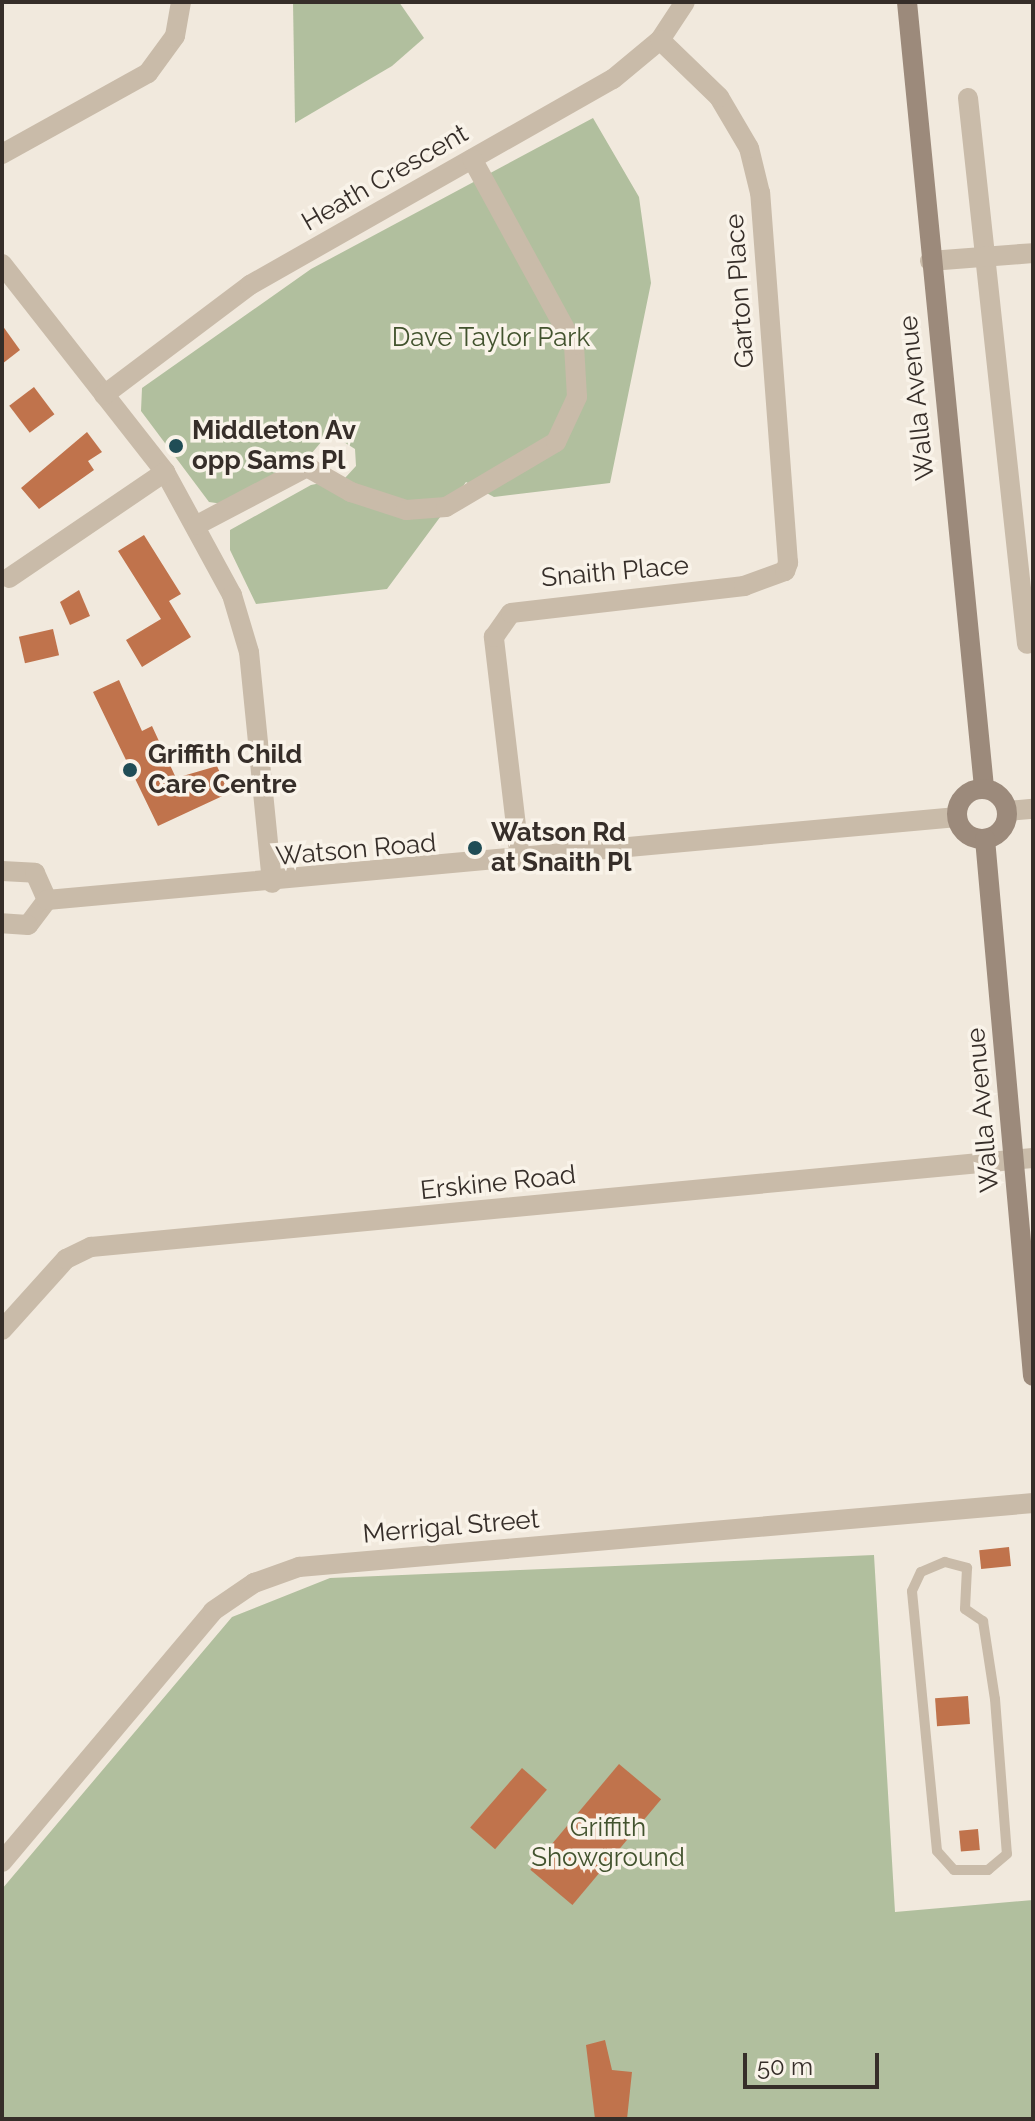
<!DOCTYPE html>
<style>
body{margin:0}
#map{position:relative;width:1035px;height:2121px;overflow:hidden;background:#f1e9dd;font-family:Raleway,sans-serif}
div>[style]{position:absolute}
.green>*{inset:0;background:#b1bf9e}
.building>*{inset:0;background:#c0734c;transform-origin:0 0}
.lane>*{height:10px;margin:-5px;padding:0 5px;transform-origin:5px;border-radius:5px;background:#c9bba9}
.street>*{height:20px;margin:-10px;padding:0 10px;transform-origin:10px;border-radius:10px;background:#c9bba9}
.secondary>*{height:20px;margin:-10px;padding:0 10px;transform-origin:10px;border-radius:10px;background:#9c8a7b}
.secondary>.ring{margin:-10px;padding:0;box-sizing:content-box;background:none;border:20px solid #9c8a7b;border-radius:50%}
.dots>*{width:22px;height:22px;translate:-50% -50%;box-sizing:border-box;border:4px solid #f9f3e9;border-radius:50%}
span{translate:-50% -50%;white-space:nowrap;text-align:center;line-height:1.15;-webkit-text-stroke:7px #f9f3e9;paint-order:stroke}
.street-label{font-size:26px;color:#362e29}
.park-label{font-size:26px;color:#42532e}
.poi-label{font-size:26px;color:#362e29;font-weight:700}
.left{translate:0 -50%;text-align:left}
.frame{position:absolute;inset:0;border:4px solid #362e29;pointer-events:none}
.scale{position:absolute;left:743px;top:2053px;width:136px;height:36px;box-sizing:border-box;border:4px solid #362e29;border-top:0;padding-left:10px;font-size:24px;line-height:28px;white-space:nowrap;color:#362e29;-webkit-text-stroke:6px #f9f3e9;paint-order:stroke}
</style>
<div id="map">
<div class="green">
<i style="clip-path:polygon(293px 2px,399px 2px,424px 38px,392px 66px,295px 123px)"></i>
<i style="clip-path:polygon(593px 118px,639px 197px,651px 283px,610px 483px,494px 497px,466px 482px,387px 589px,256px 604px,230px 550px,230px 530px,311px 485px,345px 478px,356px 466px,355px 449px,336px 437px,322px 441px,305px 461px,230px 505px,209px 502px,141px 411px,142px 388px,311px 269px)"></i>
<i style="clip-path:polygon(874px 1555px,895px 1912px,1033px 1900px,1033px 2119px,2px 2119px,2px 1889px,232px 1617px,330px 1578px)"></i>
</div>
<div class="building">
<i style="clip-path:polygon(2px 325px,20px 350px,2px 364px)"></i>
<i style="left:34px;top:387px;width:34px;height:31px;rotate:53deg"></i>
<i style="clip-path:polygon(87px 432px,102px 452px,88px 461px,94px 470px,39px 509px,21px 488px)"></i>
<i style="clip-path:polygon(144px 535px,181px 594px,169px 601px,191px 637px,142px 667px,126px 640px,161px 619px,118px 551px)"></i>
<i style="clip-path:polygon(79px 590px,90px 616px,70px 625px,60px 602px)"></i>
<i style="left:53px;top:629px;width:27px;height:35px;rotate:77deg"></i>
<i style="clip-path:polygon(119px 680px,142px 731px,152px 726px,176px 778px,217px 766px,229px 793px,158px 826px,93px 692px)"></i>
<i style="left:1009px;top:1547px;width:19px;height:30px;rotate:84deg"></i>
<i style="left:968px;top:1696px;width:28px;height:33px;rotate:86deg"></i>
<i style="left:619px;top:1764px;width:55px;height:138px;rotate:40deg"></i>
<i style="left:522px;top:1768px;width:33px;height:79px;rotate:41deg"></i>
<i style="left:978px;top:1829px;width:21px;height:19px;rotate:85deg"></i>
<i style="clip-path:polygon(605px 2040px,612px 2070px,632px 2072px,627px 2119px,595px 2119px,586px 2045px)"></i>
</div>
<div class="lane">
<i style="left:945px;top:1562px;width:23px;rotate:15deg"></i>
<i style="left:967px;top:1568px;width:41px;rotate:92.8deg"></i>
<i style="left:965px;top:1609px;width:22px;rotate:34deg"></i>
<i style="left:983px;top:1621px;width:79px;rotate:81.3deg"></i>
<i style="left:995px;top:1699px;width:155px;rotate:85.6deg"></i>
<i style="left:1007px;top:1854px;width:25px;rotate:140deg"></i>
<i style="left:988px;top:1870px;width:34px;rotate:180deg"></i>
<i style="left:954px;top:1870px;width:25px;rotate:-132deg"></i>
<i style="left:937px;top:1851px;width:261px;rotate:-95.5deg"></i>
<i style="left:912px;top:1591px;width:21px;rotate:-65deg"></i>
<i style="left:921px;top:1572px;width:26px;rotate:-23deg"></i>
</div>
<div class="street">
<i style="left:968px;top:98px;width:549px;rotate:83.83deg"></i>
<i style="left:2px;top:154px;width:167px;rotate:-29deg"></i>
<i style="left:148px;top:73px;width:46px;rotate:-53.9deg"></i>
<i style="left:175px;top:36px;width:35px;rotate:-80deg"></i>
<i style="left:930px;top:261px;width:103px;rotate:-4.4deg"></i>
<i style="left:2px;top:264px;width:264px;rotate:51.9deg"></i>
<i style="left:165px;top:472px;width:140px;rotate:61.4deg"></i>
<i style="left:232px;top:595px;width:59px;rotate:73.4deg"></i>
<i style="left:249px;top:652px;width:232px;rotate:84.3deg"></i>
<i style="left:104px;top:395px;width:183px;rotate:-37deg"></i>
<i style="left:250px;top:285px;width:417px;rotate:-29.6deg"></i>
<i style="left:613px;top:79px;width:61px;rotate:-39.7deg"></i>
<i style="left:660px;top:40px;width:45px;rotate:-56.7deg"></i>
<i style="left:197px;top:525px;width:124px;rotate:-27.8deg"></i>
<i style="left:307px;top:467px;width:51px;rotate:29.6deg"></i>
<i style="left:351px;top:492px;width:58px;rotate:18.1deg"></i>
<i style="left:406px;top:510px;width:40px;rotate:-4.3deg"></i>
<i style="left:446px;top:507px;width:128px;rotate:-30.6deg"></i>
<i style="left:556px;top:442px;width:50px;rotate:-65deg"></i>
<i style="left:577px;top:397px;width:52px;rotate:-93.3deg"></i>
<i style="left:574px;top:345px;width:212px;rotate:-118.7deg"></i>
<i style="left:9px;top:578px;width:189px;rotate:-34.2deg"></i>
<i style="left:1008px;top:811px;width:25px;rotate:-5deg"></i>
<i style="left:520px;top:860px;width:225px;rotate:-96.7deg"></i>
<i style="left:494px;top:637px;width:29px;rotate:-55deg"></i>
<i style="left:511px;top:613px;width:235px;rotate:-6.6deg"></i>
<i style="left:744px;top:586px;width:44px;rotate:-20.1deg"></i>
<i style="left:785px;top:571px;width:9px;rotate:-69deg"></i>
<i style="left:788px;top:563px;width:371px;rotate:-94.3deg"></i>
<i style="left:760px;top:193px;width:46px;rotate:-103.7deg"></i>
<i style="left:749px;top:148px;width:59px;rotate:-120.5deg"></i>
<i style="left:719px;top:97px;width:82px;rotate:-136deg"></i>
<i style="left:2px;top:871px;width:33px;rotate:3deg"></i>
<i style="left:35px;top:873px;width:30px;rotate:66deg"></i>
<i style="left:47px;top:900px;width:31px;rotate:127deg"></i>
<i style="left:28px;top:925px;width:26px;rotate:-176deg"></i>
<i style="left:47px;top:900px;width:914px;rotate:-5.21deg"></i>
<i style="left:2px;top:1330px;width:96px;rotate:-48deg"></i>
<i style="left:66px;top:1259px;width:28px;rotate:-26deg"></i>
<i style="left:91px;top:1247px;width:946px;rotate:-5.4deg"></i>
<i style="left:2px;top:1862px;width:328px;rotate:-49.9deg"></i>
<i style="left:213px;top:1611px;width:50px;rotate:-34.3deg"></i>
<i style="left:254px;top:1583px;width:48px;rotate:-19.6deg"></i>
<i style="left:299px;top:1567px;width:737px;rotate:-4.98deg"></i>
</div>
<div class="secondary">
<i style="left:907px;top:2px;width:790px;rotate:84.4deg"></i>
<i class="ring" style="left:957px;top:789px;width:30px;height:30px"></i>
<i style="left:985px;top:839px;width:539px;rotate:84.89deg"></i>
</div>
<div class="dots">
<i style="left:176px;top:446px;background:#204d56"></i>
<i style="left:130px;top:770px;background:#204d56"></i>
<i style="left:475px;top:848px;background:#204d56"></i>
</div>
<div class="street-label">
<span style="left:385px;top:178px;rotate:-30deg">Heath Crescent</span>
<span style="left:740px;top:291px;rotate:-94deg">Garton Place</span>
<span style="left:917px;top:398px;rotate:-96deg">Walla Avenue</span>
<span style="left:615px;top:572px;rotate:-5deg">Snaith Place</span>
<span style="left:356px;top:850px;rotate:-5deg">Watson Road</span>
<span style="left:983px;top:1110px;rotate:-95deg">Walla Avenue</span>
<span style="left:498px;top:1183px;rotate:-6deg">Erskine Road</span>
<span style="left:451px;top:1527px;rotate:-5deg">Merrigal Street</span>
</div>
<div class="park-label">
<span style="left:491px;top:338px">Dave Taylor Park</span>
<span style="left:608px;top:1843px">Griffith<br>Showground</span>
</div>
<div class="poi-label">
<span class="left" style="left:192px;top:446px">Middleton Av<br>opp Sams Pl</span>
<span class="left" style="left:148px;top:770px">Griffith Child<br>Care Centre</span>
<span class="left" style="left:491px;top:848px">Watson Rd<br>at Snaith Pl</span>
</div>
<div class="frame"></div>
<div class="scale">50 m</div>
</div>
